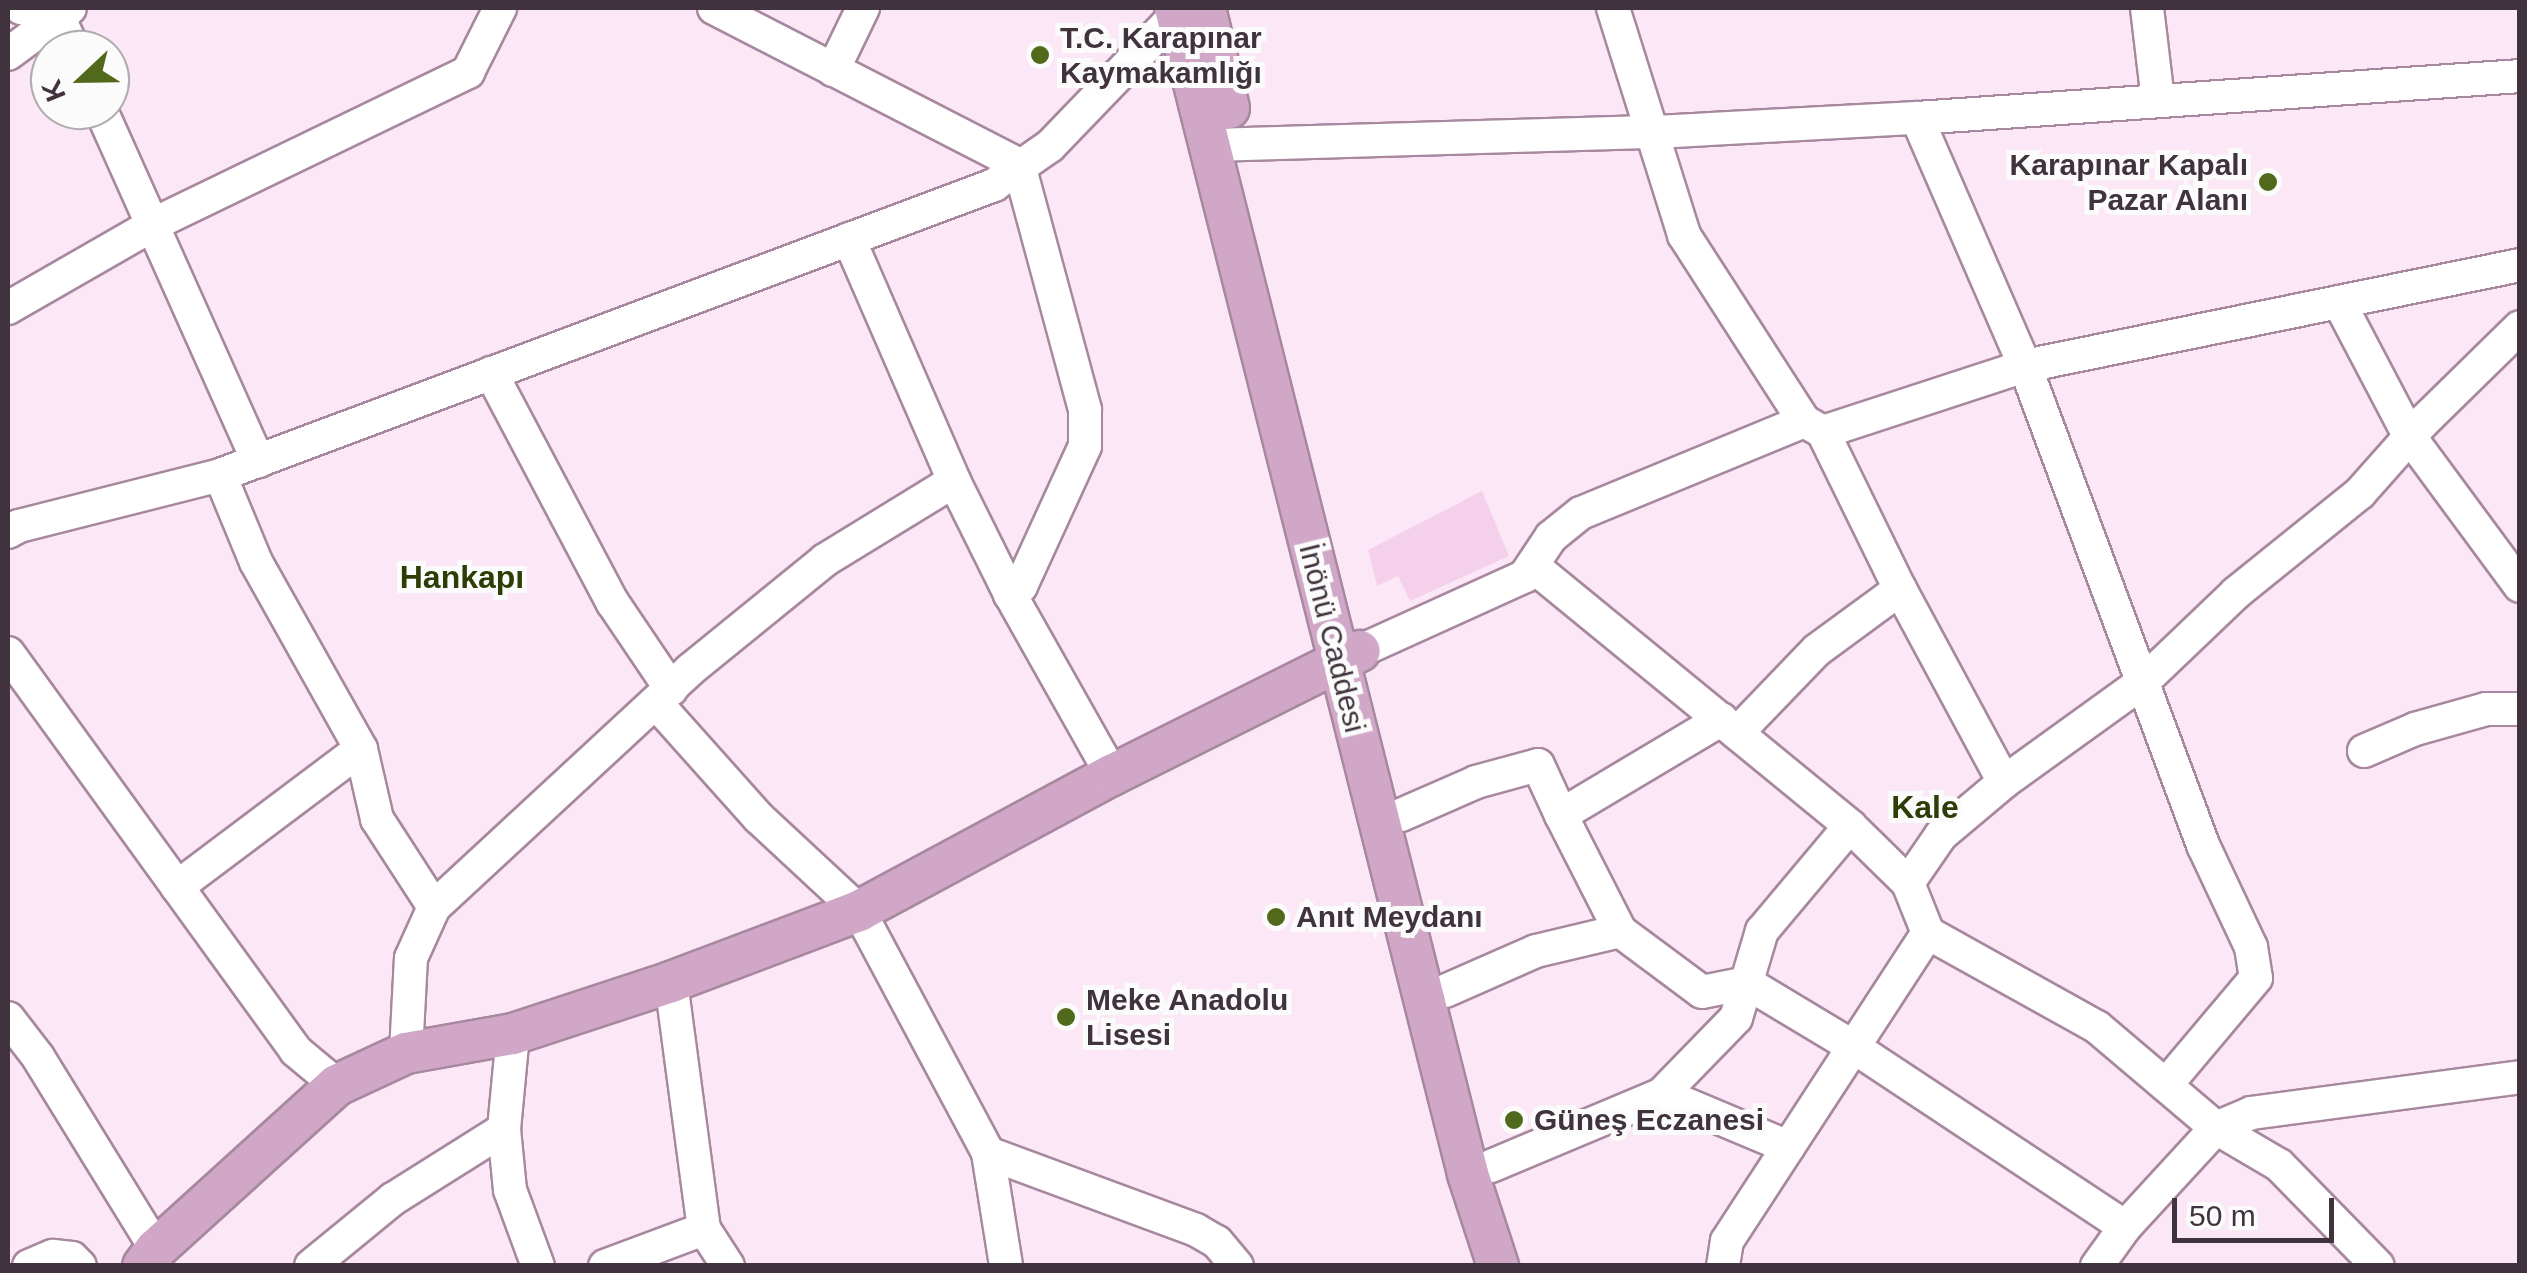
<!DOCTYPE html>
<meta charset="utf-8">
<style>
body{margin:0}
#map{position:relative;width:2527px;height:1273px;overflow:hidden;background:#fbe7f5;font-family:Helvetica,sans-serif}
div>[style]{position:absolute}
.green>*{inset:0;background:#f4d0eb}
.roads{filter:drop-shadow(2px 0 #a7889f) drop-shadow(-2px 0 #a7889f) drop-shadow(0 2px #a7889f) drop-shadow(0 -2px #a7889f)}
.minor>*{height:32px;margin:-16px;padding:0 16px;transform-origin:16px;border-radius:16px;background:#fff}
.major>*{height:40px;margin:-20px;padding:0 20px;transform-origin:20px;border-radius:20px;background:#d0a7c7}
.dots>*{width:28px;height:28px;translate:-50% -50%;box-sizing:border-box;border:5px solid #fbfbfb;border-radius:50%}
span{translate:-50% -50%;white-space:nowrap;text-align:center;line-height:1.15;-webkit-text-stroke:10px #fbfbfb;paint-order:stroke}
.poi-label{font-size:30px;color:#40333d;font-weight:700}
.left{translate:0 -50%;text-align:left}
.right{translate:-100% -50%;text-align:right}
.street-label{font-size:30px;color:#40333d}
.neighbourhood-label{font-size:32px;color:#2d3d05;font-weight:700}
.frame{position:absolute;inset:0;border:10px solid #40333d;pointer-events:none}
.north{position:absolute;left:30px;top:30px;width:100px;height:100px;box-sizing:border-box;background:#fbfbfb;border:2px solid #b0abaf;border-radius:50%;rotate:248deg;font-size:28px;font-weight:700;line-height:40px;text-align:center;color:#40333d}
.north::after{content:'';display:block;margin:auto;width:35px;height:45px;background:#51691a;clip-path:polygon(50% 0,100% 100%,50% 72%,0 100%)}
.scale{position:absolute;left:2172px;top:1198px;width:162px;height:45px;box-sizing:border-box;border:5px solid #40333d;border-top:0;padding-left:12px;font-size:30px;line-height:35px;white-space:nowrap;color:#40333d;-webkit-text-stroke:8px #fbfbfb;paint-order:stroke}
</style>
<div id="map">
<div class="green">
<i style="clip-path:polygon(1482px 491px,1509px 556px,1410px 601px,1398px 576px,1377px 586px,1368px 550px)"></i>
</div>
<div class="roads">
<div class="minor">
<i style="left:21px;top:8px;width:38px;rotate:12deg"></i>
<i style="left:58px;top:16px;width:38px;rotate:65deg"></i>
<i style="left:714px;top:8px;width:343px;rotate:27.2deg"></i>
<i style="left:1019px;top:165px;width:254px;rotate:74.9deg"></i>
<i style="left:1085px;top:410px;width:36px;rotate:90deg"></i>
<i style="left:1085px;top:446px;width:154px;rotate:114.6deg"></i>
<i style="left:1021px;top:586px;width:14px;rotate:144deg"></i>
<i style="left:1010px;top:594px;width:208px;rotate:60.6deg"></i>
<i style="left:1613px;top:8px;width:238px;rotate:72.6deg"></i>
<i style="left:1684px;top:235px;width:221px;rotate:57.2deg"></i>
<i style="left:2147px;top:8px;width:93px;rotate:83.2deg"></i>
<i style="left:8px;top:54px;width:77px;rotate:-36.6deg"></i>
<i style="left:833px;top:70px;width:69px;rotate:-64.2deg"></i>
<i style="left:101px;top:110px;width:385px;rotate:65.9deg"></i>
<i style="left:1917px;top:118px;width:270px;rotate:66.5deg"></i>
<i style="left:2025px;top:366px;width:511px;rotate:69.61deg"></i>
<i style="left:2203px;top:845px;width:113px;rotate:64.8deg"></i>
<i style="left:2251px;top:947px;width:31px;rotate:81deg"></i>
<i style="left:2256px;top:978px;width:140px;rotate:130.1deg"></i>
<i style="left:1212px;top:145px;width:444px;rotate:-1.7deg"></i>
<i style="left:1656px;top:132px;width:261px;rotate:-3.1deg"></i>
<i style="left:1917px;top:118px;width:604px;rotate:-3.98deg"></i>
<i style="left:849px;top:239px;width:264px;rotate:66.5deg"></i>
<i style="left:954px;top:481px;width:126px;rotate:63.6deg"></i>
<i style="left:2339px;top:302px;width:153px;rotate:62.3deg"></i>
<i style="left:2410px;top:437px;width:185px;rotate:53.6deg"></i>
<i style="left:8px;top:308px;width:168px;rotate:-29.9deg"></i>
<i style="left:154px;top:224px;width:349px;rotate:-25.8deg"></i>
<i style="left:468px;top:72px;width:72px;rotate:-63.4deg"></i>
<i style="left:491px;top:373px;width:260px;rotate:62.1deg"></i>
<i style="left:613px;top:603px;width:104px;rotate:56deg"></i>
<i style="left:1823px;top:432px;width:175px;rotate:63.9deg"></i>
<i style="left:1900px;top:589px;width:219px;rotate:61.7deg"></i>
<i style="left:220px;top:475px;width:94px;rotate:67.5deg"></i>
<i style="left:256px;top:562px;width:214px;rotate:60.7deg"></i>
<i style="left:361px;top:749px;width:72px;rotate:77.1deg"></i>
<i style="left:377px;top:819px;width:105px;rotate:57.1deg"></i>
<i style="left:8px;top:532px;width:13px;rotate:-29deg"></i>
<i style="left:19px;top:526px;width:207px;rotate:-14.2deg"></i>
<i style="left:220px;top:475px;width:827px;rotate:-20.54deg"></i>
<i style="left:994px;top:185px;width:68px;rotate:-34.9deg"></i>
<i style="left:1050px;top:146px;width:192px;rotate:-46.1deg"></i>
<i style="left:1534px;top:567px;width:409px;rotate:39.3deg"></i>
<i style="left:1850px;top:826px;width:81px;rotate:44.5deg"></i>
<i style="left:1908px;top:883px;width:54px;rotate:68.2deg"></i>
<i style="left:1928px;top:933px;width:193px;rotate:29.1deg"></i>
<i style="left:2097px;top:1027px;width:156px;rotate:40.3deg"></i>
<i style="left:2216px;top:1128px;width:73px;rotate:30.4deg"></i>
<i style="left:2279px;top:1165px;width:141px;rotate:45.6deg"></i>
<i style="left:1360px;top:651px;width:181px;rotate:-24.4deg"></i>
<i style="left:1525px;top:576px;width:47px;rotate:-56.3deg"></i>
<i style="left:1551px;top:537px;width:38px;rotate:-39deg"></i>
<i style="left:1581px;top:513px;width:241px;rotate:-22.4deg"></i>
<i style="left:1804px;top:421px;width:22px;rotate:30deg"></i>
<i style="left:1823px;top:432px;width:213px;rotate:-18.1deg"></i>
<i style="left:2025px;top:366px;width:505px;rotate:-11.53deg"></i>
<i style="left:8px;top:653px;width:491px;rotate:54.1deg"></i>
<i style="left:296px;top:1051px;width:53px;rotate:39.7deg"></i>
<i style="left:657px;top:704px;width:153px;rotate:48.2deg"></i>
<i style="left:759px;top:818px;width:137px;rotate:42.9deg"></i>
<i style="left:859px;top:911px;width:274px;rotate:61.9deg"></i>
<i style="left:988px;top:1153px;width:222px;rotate:20.3deg"></i>
<i style="left:1196px;top:1230px;width:24px;rotate:30deg"></i>
<i style="left:1217px;top:1242px;width:31px;rotate:50deg"></i>
<i style="left:1737px;top:733px;width:115px;rotate:-46.1deg"></i>
<i style="left:1817px;top:650px;width:103px;rotate:-36.3deg"></i>
<i style="left:2364px;top:751px;width:56px;rotate:-23.3deg"></i>
<i style="left:2415px;top:729px;width:74px;rotate:-15.7deg"></i>
<i style="left:2486px;top:709px;width:34px"></i>
<i style="left:1401px;top:815px;width:82px;rotate:-23.7deg"></i>
<i style="left:1476px;top:782px;width:64px;rotate:-15.3deg"></i>
<i style="left:1538px;top:765px;width:55px;rotate:65.3deg"></i>
<i style="left:1561px;top:815px;width:187px;rotate:-30.8deg"></i>
<i style="left:1561px;top:815px;width:130px;rotate:63deg"></i>
<i style="left:1908px;top:883px;width:58px;rotate:-55.5deg"></i>
<i style="left:1941px;top:835px;width:82px;rotate:-40.1deg"></i>
<i style="left:2004px;top:782px;width:173px;rotate:-35.8deg"></i>
<i style="left:2144px;top:681px;width:127px;rotate:-43.7deg"></i>
<i style="left:2236px;top:593px;width:159px;rotate:-38.9deg"></i>
<i style="left:2360px;top:493px;width:96px;rotate:-48.4deg"></i>
<i style="left:2424px;top:421px;width:134px;rotate:-44.4deg"></i>
<i style="left:177px;top:887px;width:230px;rotate:-36.9deg"></i>
<i style="left:671px;top:982px;width:249px;rotate:82.4deg"></i>
<i style="left:704px;top:1229px;width:44px;rotate:57deg"></i>
<i style="left:1445px;top:991px;width:99px;rotate:-23.7deg"></i>
<i style="left:1536px;top:951px;width:86px;rotate:-13.4deg"></i>
<i style="left:1620px;top:931px;width:102px;rotate:36.6deg"></i>
<i style="left:1702px;top:992px;width:46px;rotate:-11.3deg"></i>
<i style="left:1747px;top:983px;width:126px;rotate:31deg"></i>
<i style="left:1855px;top:1048px;width:324px;rotate:33.5deg"></i>
<i style="left:8px;top:1018px;width:49px;rotate:52.4deg"></i>
<i style="left:38px;top:1057px;width:225px;rotate:58.4deg"></i>
<i style="left:513px;top:1034px;width:95px;rotate:95.4deg"></i>
<i style="left:504px;top:1129px;width:61px;rotate:84.4deg"></i>
<i style="left:510px;top:1190px;width:81px;rotate:69.8deg"></i>
<i style="left:406px;top:1053px;width:95px;rotate:-87deg"></i>
<i style="left:411px;top:958px;width:56px;rotate:-65.7deg"></i>
<i style="left:434px;top:907px;width:350px;rotate:-42.8deg"></i>
<i style="left:691px;top:669px;width:173px;rotate:-39.1deg"></i>
<i style="left:825px;top:560px;width:151px;rotate:-31.5deg"></i>
<i style="left:1662px;top:1094px;width:137px;rotate:22.8deg"></i>
<i style="left:988px;top:1153px;width:114px;rotate:80.9deg"></i>
<i style="left:1491px;top:1166px;width:186px;rotate:-22.8deg"></i>
<i style="left:1662px;top:1094px;width:106px;rotate:-45.8deg"></i>
<i style="left:1736px;top:1018px;width:91px;rotate:-73.4deg"></i>
<i style="left:1762px;top:931px;width:137px;rotate:-50deg"></i>
<i style="left:29px;top:1266px;width:26px;rotate:-23deg"></i>
<i style="left:53px;top:1256px;width:19px;rotate:6deg"></i>
<i style="left:72px;top:1258px;width:11px;rotate:45deg"></i>
<i style="left:311px;top:1266px;width:106px;rotate:-39.3deg"></i>
<i style="left:393px;top:1199px;width:131px;rotate:-32.2deg"></i>
<i style="left:605px;top:1266px;width:106px;rotate:-20.5deg"></i>
<i style="left:1723px;top:1266px;width:25px;rotate:-81deg"></i>
<i style="left:1727px;top:1241px;width:368px;rotate:-56.9deg"></i>
<i style="left:2097px;top:1266px;width:48px;rotate:-54.3deg"></i>
<i style="left:2125px;top:1227px;width:134px;rotate:-47.4deg"></i>
<i style="left:2216px;top:1128px;width:38px;rotate:-23deg"></i>
<i style="left:2251px;top:1113px;width:271px;rotate:-7.6deg"></i>
</div>
<div class="major">
<i style="left:1175px;top:8px;width:1202px;rotate:75.89deg"></i>
<i style="left:1468px;top:1174px;width:97px;rotate:71.9deg"></i>
<i style="left:1205px;top:8px;width:103px;rotate:76.5deg"></i>
<i style="left:143px;top:1266px;width:21px;rotate:-53deg"></i>
<i style="left:156px;top:1249px;width:244px;rotate:-42.2deg"></i>
<i style="left:337px;top:1085px;width:76px;rotate:-24.9deg"></i>
<i style="left:406px;top:1053px;width:109px;rotate:-10.1deg"></i>
<i style="left:513px;top:1034px;width:166px;rotate:-18.2deg"></i>
<i style="left:671px;top:982px;width:201px;rotate:-20.7deg"></i>
<i style="left:859px;top:911px;width:287px;rotate:-28.3deg"></i>
<i style="left:1112px;top:775px;width:277px;rotate:-26.6deg"></i>
</div>
</div>
<div class="dots">
<i style="left:1040px;top:55px;background:#51691a"></i>
<i style="left:2268px;top:182px;background:#51691a"></i>
<i style="left:1276px;top:917px;background:#51691a"></i>
<i style="left:1066px;top:1017px;background:#51691a"></i>
<i style="left:1514px;top:1120px;background:#51691a"></i>
</div>
<div class="poi-label">
<span class="left" style="left:1060px;top:55px">T.C. Karapınar<br>Kaymakamlığı</span>
<span class="right" style="left:2248px;top:182px">Karapınar Kapalı<br>Pazar Alanı</span>
<span class="left" style="left:1296px;top:917px">Anıt Meydanı</span>
<span class="left" style="left:1086px;top:1017px">Meke Anadolu<br>Lisesi</span>
<span class="left" style="left:1534px;top:1120px">Güneş Eczanesi</span>
</div>
<div class="street-label">
<span style="left:1332px;top:638px;rotate:76deg">İnönü Caddesi</span>
</div>
<div class="neighbourhood-label">
<span style="left:462px;top:577px">Hankapı</span>
<span style="left:1925px;top:807px">Kale</span>
</div>
<div class="frame"></div>
<div class="north">K</div>
<div class="scale">50 m</div>
</div>
